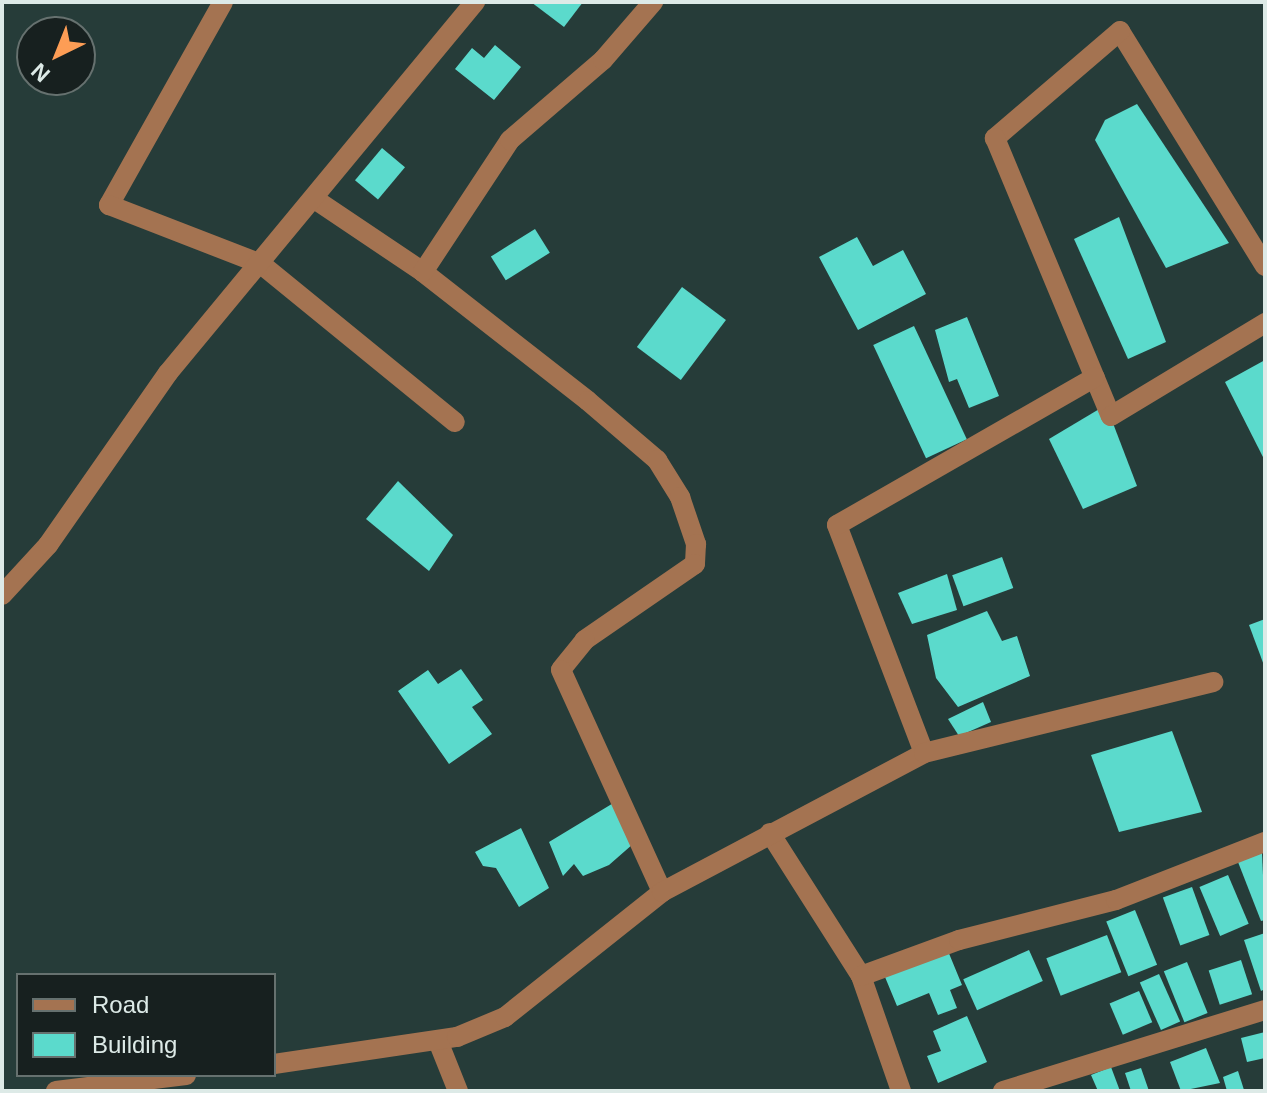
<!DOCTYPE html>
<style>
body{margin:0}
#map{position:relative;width:1267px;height:1093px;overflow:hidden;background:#263c39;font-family:Helvetica,sans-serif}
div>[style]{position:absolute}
.building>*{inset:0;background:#5bdacc;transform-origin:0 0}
.minor>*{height:20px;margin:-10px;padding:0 10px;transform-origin:10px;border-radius:10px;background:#a47351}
span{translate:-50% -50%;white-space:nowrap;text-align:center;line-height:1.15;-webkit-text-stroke:8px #17201f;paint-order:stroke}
.frame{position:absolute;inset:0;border:4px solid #ddeae7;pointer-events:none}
.legend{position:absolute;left:16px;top:973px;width:260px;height:104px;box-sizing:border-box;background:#17201f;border:2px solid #66716f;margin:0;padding:10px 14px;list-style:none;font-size:24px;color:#ddeae7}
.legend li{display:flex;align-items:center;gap:16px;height:40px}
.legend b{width:40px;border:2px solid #66716f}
.north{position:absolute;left:16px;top:16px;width:80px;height:80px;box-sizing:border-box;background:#17201f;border:2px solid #66716f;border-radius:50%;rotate:223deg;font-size:22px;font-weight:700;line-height:32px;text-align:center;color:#ddeae7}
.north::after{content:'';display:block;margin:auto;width:28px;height:36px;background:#fd9d55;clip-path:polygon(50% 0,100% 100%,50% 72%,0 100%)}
</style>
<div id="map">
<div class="building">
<i style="clip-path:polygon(531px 2px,583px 2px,564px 27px)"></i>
<i style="clip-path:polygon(495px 45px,521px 67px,494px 100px,455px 69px,472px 48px,484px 58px)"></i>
<i style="clip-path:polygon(1137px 104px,1229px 243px,1166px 268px,1095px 140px,1105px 120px)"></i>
<i style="left:382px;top:148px;width:30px;height:42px;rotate:40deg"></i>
<i style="clip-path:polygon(1119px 217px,1166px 342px,1128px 359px,1074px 239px)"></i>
<i style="left:535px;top:229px;width:28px;height:52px;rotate:58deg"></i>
<i style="clip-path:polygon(857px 237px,873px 266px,903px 250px,926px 294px,858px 330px,819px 257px)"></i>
<i style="left:682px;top:287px;width:55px;height:75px;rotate:37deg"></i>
<i style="clip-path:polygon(967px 317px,999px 396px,969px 408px,957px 379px,949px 382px,935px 330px)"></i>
<i style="left:914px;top:326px;width:125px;height:45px;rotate:65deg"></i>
<i style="clip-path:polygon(1265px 360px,1265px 461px,1225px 382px)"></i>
<i style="clip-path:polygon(1106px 405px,1137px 486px,1083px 509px,1049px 439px)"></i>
<i style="clip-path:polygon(398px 481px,453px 535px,429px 571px,366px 519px)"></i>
<i style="left:1002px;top:557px;width:33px;height:53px;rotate:70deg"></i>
<i style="clip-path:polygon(947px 574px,957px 610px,912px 624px,898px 593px)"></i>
<i style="clip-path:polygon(987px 611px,1002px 641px,1017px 636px,1030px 676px,958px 707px,936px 678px,927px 635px)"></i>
<i style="clip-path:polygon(1265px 619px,1265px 668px,1249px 625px)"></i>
<i style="clip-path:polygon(461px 669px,483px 700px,472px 707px,492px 734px,449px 764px,398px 691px,428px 670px,438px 684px)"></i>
<i style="clip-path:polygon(983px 702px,991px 722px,959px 736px,948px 719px)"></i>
<i style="clip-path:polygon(1172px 731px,1202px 812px,1119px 832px,1091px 755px)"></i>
<i style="clip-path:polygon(620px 799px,633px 844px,609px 865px,583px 876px,574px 864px,563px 876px,549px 842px)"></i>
<i style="clip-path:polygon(521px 828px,549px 888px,519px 907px,496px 868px,483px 866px,475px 852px)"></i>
<i style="clip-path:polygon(1262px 853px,1265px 920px,1261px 921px,1238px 862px)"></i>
<i style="left:1228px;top:875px;width:53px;height:31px;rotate:67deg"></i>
<i style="left:1192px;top:887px;width:51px;height:31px;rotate:70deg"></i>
<i style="left:1135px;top:910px;width:59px;height:31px;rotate:68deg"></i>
<i style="clip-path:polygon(1265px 933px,1265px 989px,1261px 991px,1244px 940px)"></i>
<i style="left:1107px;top:935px;width:40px;height:65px;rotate:69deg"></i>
<i style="left:1029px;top:950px;width:34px;height:72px;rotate:66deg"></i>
<i style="clip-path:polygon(948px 951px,962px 985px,950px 990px,957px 1008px,938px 1015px,929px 993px,897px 1006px,885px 977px)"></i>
<i style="left:1241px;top:960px;width:36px;height:34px;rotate:72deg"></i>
<i style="left:1187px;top:962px;width:55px;height:25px;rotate:68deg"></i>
<i style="left:1159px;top:974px;width:52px;height:21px;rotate:66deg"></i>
<i style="left:1139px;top:991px;width:34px;height:32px;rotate:67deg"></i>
<i style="clip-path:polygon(967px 1016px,987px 1062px,938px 1083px,927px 1056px,941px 1051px,933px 1031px)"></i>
<i style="clip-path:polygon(1265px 1032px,1265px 1058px,1247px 1062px,1241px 1038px)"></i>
<i style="clip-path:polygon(1206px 1048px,1220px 1083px,1181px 1091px,1170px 1062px)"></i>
<i style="clip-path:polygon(1111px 1067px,1120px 1091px,1098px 1091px,1091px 1075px)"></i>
<i style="clip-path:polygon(1141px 1068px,1149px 1091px,1131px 1091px,1125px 1073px)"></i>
<i style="clip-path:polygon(1238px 1071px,1244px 1090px,1227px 1091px,1223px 1077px)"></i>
</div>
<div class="minor">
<i style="left:223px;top:2px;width:233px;rotate:119.3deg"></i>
<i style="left:109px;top:205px;width:163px;rotate:21.2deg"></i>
<i style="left:261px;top:264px;width:250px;rotate:39.2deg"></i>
<i style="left:316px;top:200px;width:129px;rotate:33.9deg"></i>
<i style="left:423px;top:272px;width:209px;rotate:38deg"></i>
<i style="left:588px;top:401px;width:91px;rotate:40.5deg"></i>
<i style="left:657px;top:460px;width:44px;rotate:58.1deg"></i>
<i style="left:680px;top:497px;width:50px;rotate:71.2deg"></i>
<i style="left:696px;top:544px;width:20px;rotate:93deg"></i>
<i style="left:695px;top:564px;width:134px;rotate:145.4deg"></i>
<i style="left:585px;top:640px;width:38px;rotate:129deg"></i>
<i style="left:561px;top:670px;width:244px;rotate:65.5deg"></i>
<i style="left:1265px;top:266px;width:276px;rotate:-121.7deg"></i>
<i style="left:1120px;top:31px;width:165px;rotate:139.4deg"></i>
<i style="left:995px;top:138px;width:301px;rotate:67.4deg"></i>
<i style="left:1111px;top:416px;width:180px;rotate:-31.1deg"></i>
<i style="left:423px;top:272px;width:158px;rotate:-56.6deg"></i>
<i style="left:510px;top:140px;width:123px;rotate:-40.7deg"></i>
<i style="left:603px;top:60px;width:77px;rotate:-49.2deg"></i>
<i style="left:2px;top:595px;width:68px;rotate:-47.4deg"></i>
<i style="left:48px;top:545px;width:210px;rotate:-55.1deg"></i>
<i style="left:168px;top:373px;width:482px;rotate:-50.4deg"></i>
<i style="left:924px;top:753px;width:244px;rotate:-110.9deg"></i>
<i style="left:837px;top:525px;width:297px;rotate:-29.8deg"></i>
<i style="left:770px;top:833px;width:169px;rotate:57.5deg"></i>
<i style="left:861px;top:976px;width:122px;rotate:70.8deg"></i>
<i style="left:861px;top:976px;width:104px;rotate:-20.2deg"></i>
<i style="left:959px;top:940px;width:162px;rotate:-14.3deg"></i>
<i style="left:1116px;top:900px;width:160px;rotate:-21.3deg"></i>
<i style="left:438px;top:1041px;width:54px;rotate:68.2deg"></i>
<i style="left:274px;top:1064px;width:185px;rotate:-8.4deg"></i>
<i style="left:457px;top:1037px;width:52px;rotate:-22.6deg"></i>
<i style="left:505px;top:1017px;width:201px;rotate:-38.5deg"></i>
<i style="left:662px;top:892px;width:297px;rotate:-27.9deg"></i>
<i style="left:924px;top:753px;width:298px;rotate:-13.8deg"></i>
<i style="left:56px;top:1091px;width:131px;rotate:-7deg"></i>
<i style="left:1003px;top:1091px;width:274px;rotate:-17.2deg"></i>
</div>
<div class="frame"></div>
<ul class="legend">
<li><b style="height:10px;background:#a47351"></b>Road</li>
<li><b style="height:22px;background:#5bdacc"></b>Building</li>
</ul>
<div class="north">N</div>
</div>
